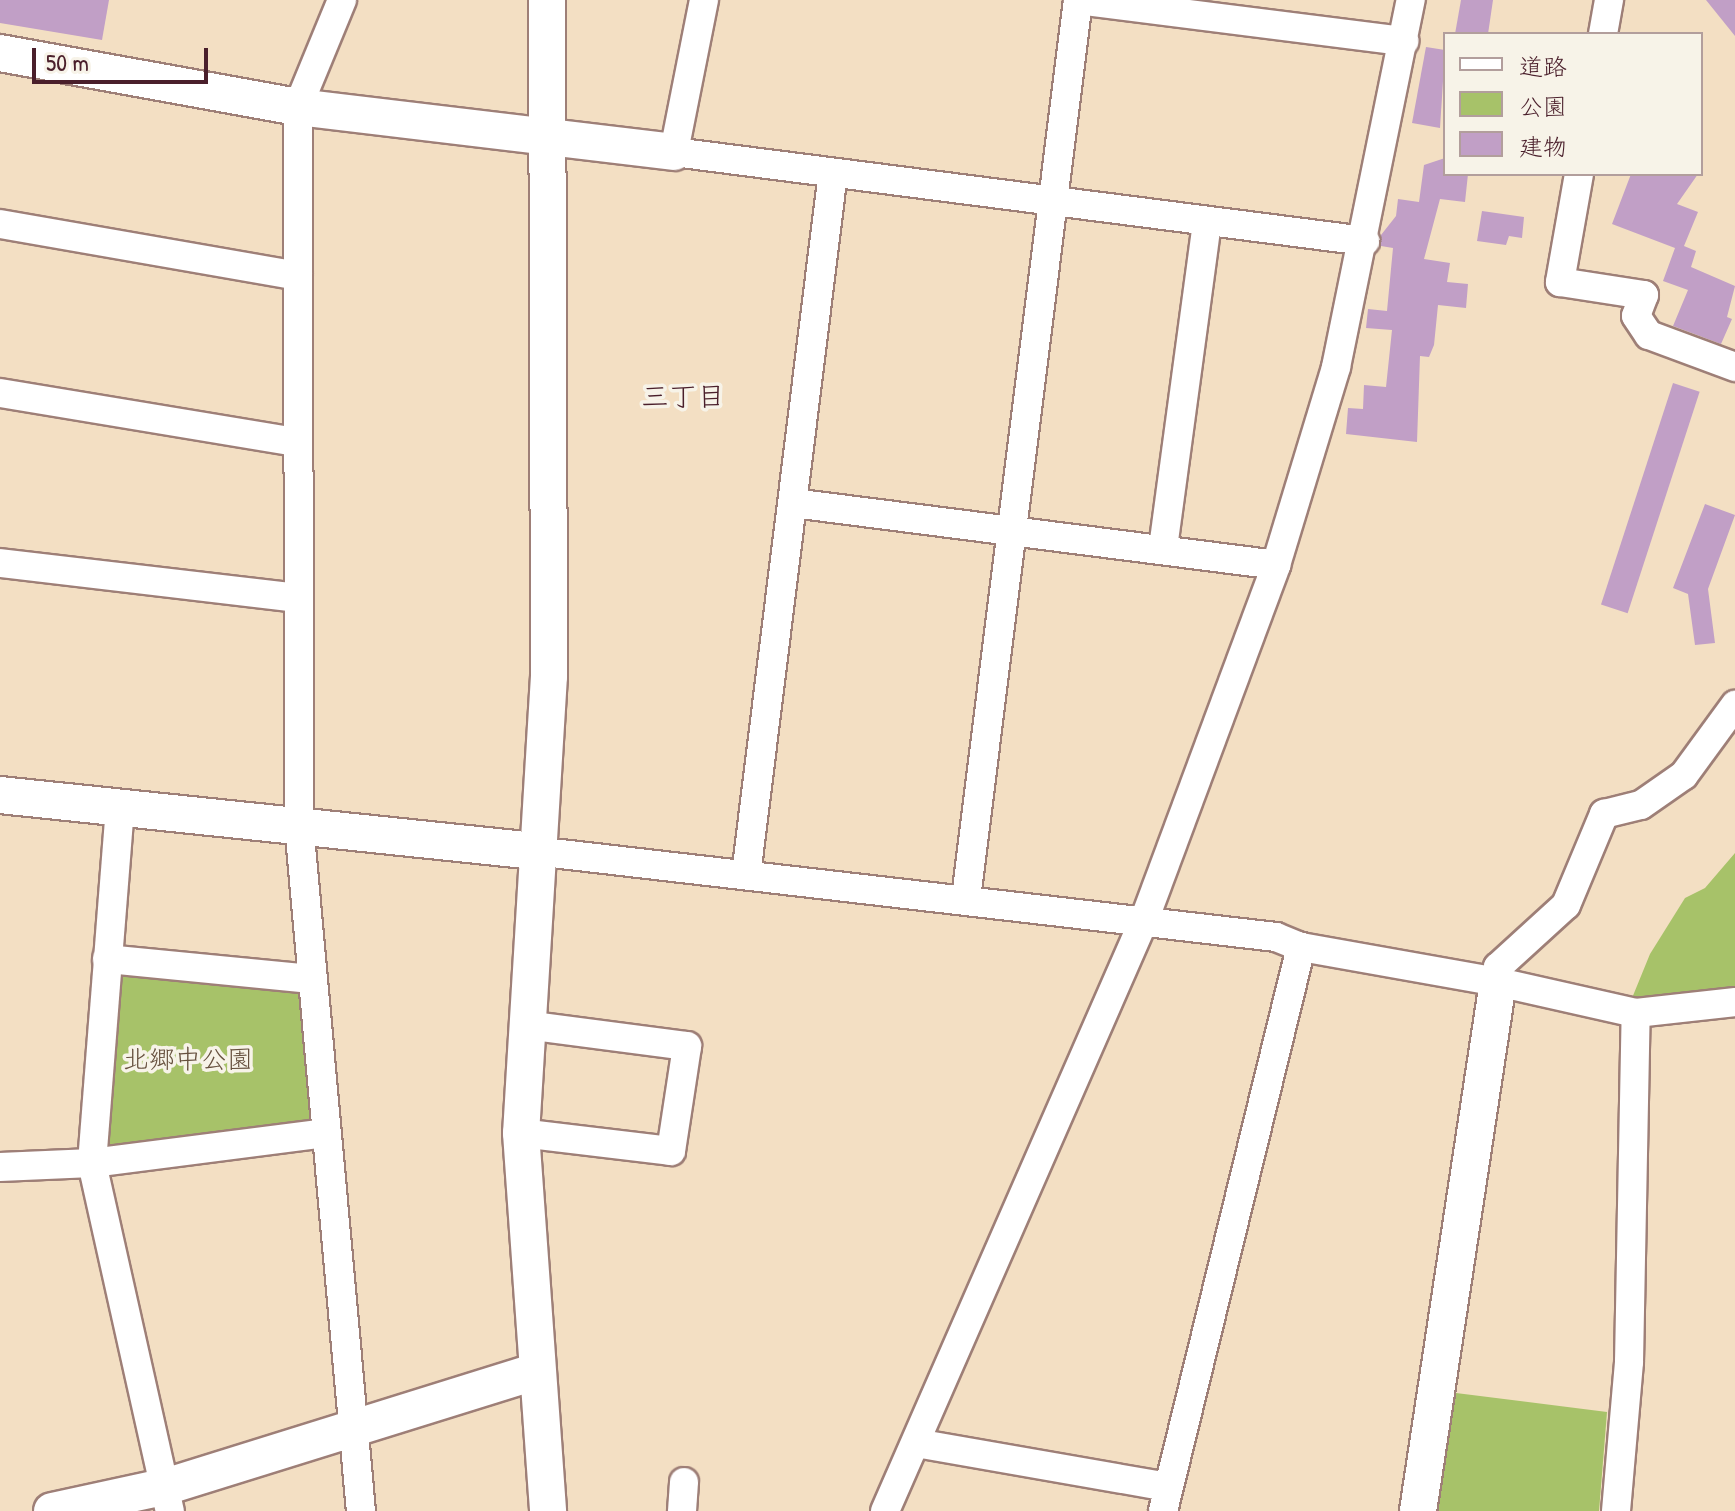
<!DOCTYPE html>
<meta charset="utf-8">
<style>
body{margin:0}
#map{position:relative;width:1735px;height:1511px;overflow:hidden;background:#f3dfc3;font-family:"Patrick Hand","Klee One",sans-serif}
div>[style]{position:absolute}
.green>*{inset:0;background:#a7c269}
.building>*{inset:0;background:#c19fc6;transform-origin:0 0}
.roads{filter:drop-shadow(2px 0 #9e7f77) drop-shadow(-2px 0 #9e7f77) drop-shadow(0 2px #9e7f77) drop-shadow(0 -2px #9e7f77)}
.minor>*{height:28px;margin:-14px;padding:0 14px;transform-origin:14px;border-radius:14px;background:#fff}
.tertiary>*{height:36px;margin:-18px;padding:0 18px;transform-origin:18px;border-radius:18px;background:#fff}
span{translate:-50% -50%;white-space:nowrap;text-align:center;line-height:1.15;-webkit-text-stroke:7px #f7f3e8;paint-order:stroke}
.park-label{font-size:26px;color:#66503e}
.neighbourhood-label{font-size:28px;color:#4a1f2b}
.legend{position:absolute;left:1443px;top:32px;width:260px;height:144px;box-sizing:border-box;background:#f7f3e8;border:2px solid #b29e9c;margin:0;padding:10px 14px;list-style:none;font-size:24px;color:#4a1f2b}
.legend li{display:flex;align-items:center;gap:16px;height:40px}
.legend b{width:40px;border:2px solid #b29e9c}
.scale{position:absolute;left:32px;top:48px;width:176px;height:36px;box-sizing:border-box;border:4px solid #4a1f2b;border-top:0;padding-left:10px;font-size:24px;line-height:28px;white-space:nowrap;color:#4a1f2b;-webkit-text-stroke:6px #f7f3e8;paint-order:stroke}
</style>
<div id="map">
<div class="green">
<i style="clip-path:polygon(1735px 853px,1735px 989px,1630px 1003px,1650px 954px,1685px 898px,1705px 888px)"></i>
<i style="clip-path:polygon(114px 971px,300px 990px,314px 1126px,100px 1148px)"></i>
<i style="clip-path:polygon(1448px 1392px,1607px 1412px,1599px 1511px,1434px 1511px)"></i>
</div>
<div class="building">
<i style="clip-path:polygon(0 0,109px 0,102px 40px,0 23px)"></i>
<i style="clip-path:polygon(1461px 0,1493px 0,1488px 34px,1455px 34px)"></i>
<i style="clip-path:polygon(1706px 0,1735px 0,1735px 36px)"></i>
<i style="clip-path:polygon(1426px 47px,1445px 50px,1440px 128px,1412px 123px)"></i>
<i style="clip-path:polygon(1445px 158px,1445px 174px,1468px 174px,1465px 202px,1440px 199px,1424px 259px,1450px 263px,1447px 282px,1468px 284px,1466px 308px,1438px 305px,1434px 345px,1429px 357px,1420px 356px,1417px 442px,1346px 434px,1348px 408px,1363px 409px,1364px 385px,1386px 387px,1392px 330px,1366px 328px,1368px 309px,1387px 311px,1393px 248px,1381px 246px,1381px 235px,1396px 216px,1398px 199px,1419px 202px,1424px 165px)"></i>
<i style="clip-path:polygon(1631px 174px,1698px 174px,1677px 204px,1698px 212px,1684px 246px,1696px 251px,1691px 267px,1735px 286px,1727px 317px,1732px 319px,1721px 344px,1673px 326px,1688px 290px,1663px 281px,1675px 248px,1612px 224px)"></i>
<i style="clip-path:polygon(1482px 211px,1524px 217px,1522px 238px,1509px 236px,1506px 245px,1477px 241px)"></i>
<i style="left:1673px;top:383px;width:28px;height:233px;rotate:18deg"></i>
<i style="clip-path:polygon(1705px 504px,1735px 515px,1708px 589px,1715px 643px,1695px 645px,1688px 594px,1673px 588px)"></i>
</div>
<div class="roads">
<div class="minor">
<i style="left:342px;top:0;width:116px;rotate:112.4deg"></i>
<i style="left:298px;top:107px;width:718px;rotate:89.92deg"></i>
<i style="left:299px;top:825px;width:689px;rotate:84.84deg"></i>
<i style="left:704px;top:0;width:155px;rotate:101.2deg"></i>
<i style="left:674px;top:152px;width:697px;rotate:7.34deg"></i>
<i style="left:1078px;top:0;width:329px;rotate:7.2deg"></i>
<i style="left:1603px;top:34px;width:35px;rotate:-80deg"></i>
<i style="left:1579px;top:174px;width:110px;rotate:100deg"></i>
<i style="left:1560px;top:282px;width:85px;rotate:8.8deg"></i>
<i style="left:1644px;top:295px;width:22px;rotate:111deg"></i>
<i style="left:1636px;top:316px;width:23px;rotate:56deg"></i>
<i style="left:1649px;top:335px;width:92px;rotate:20.4deg"></i>
<i style="left:0;top:224px;width:302px;rotate:9.9deg"></i>
<i style="left:0;top:393px;width:301px;rotate:9.4deg"></i>
<i style="left:793px;top:503px;width:487px;rotate:7.3deg"></i>
<i style="left:1163px;top:548px;width:329px;rotate:-82.3deg"></i>
<i style="left:0;top:563px;width:299px;rotate:6.7deg"></i>
<i style="left:120px;top:807px;width:357px;rotate:94.5deg"></i>
<i style="left:92px;top:1163px;width:357px;rotate:77.4deg"></i>
<i style="left:535px;top:851px;width:746px;rotate:6.62deg"></i>
<i style="left:1276px;top:937px;width:27px;rotate:22deg"></i>
<i style="left:1301px;top:947px;width:200px;rotate:10.1deg"></i>
<i style="left:1498px;top:982px;width:141px;rotate:12.7deg"></i>
<i style="left:1636px;top:1013px;width:100px;rotate:-6.3deg"></i>
<i style="left:746px;top:875px;width:707px;rotate:-82.94deg"></i>
<i style="left:966px;top:898px;width:905px;rotate:-82.89deg"></i>
<i style="left:107px;top:959px;width:204px;rotate:5.6deg"></i>
<i style="left:1498px;top:982px;width:15px;rotate:-90deg"></i>
<i style="left:1498px;top:967px;width:92px;rotate:-42.4deg"></i>
<i style="left:1566px;top:905px;width:99px;rotate:-67.3deg"></i>
<i style="left:1604px;top:814px;width:38px;rotate:-14deg"></i>
<i style="left:1641px;top:805px;width:52px;rotate:-34.9deg"></i>
<i style="left:1684px;top:775px;width:87px;rotate:-53.9deg"></i>
<i style="left:521px;top:1133px;width:151px;rotate:6.8deg"></i>
<i style="left:671px;top:1151px;width:106px;rotate:-81.3deg"></i>
<i style="left:687px;top:1046px;width:163px;rotate:-172.6deg"></i>
<i style="left:0;top:1167px;width:92px;rotate:-2.5deg"></i>
<i style="left:92px;top:1163px;width:235px;rotate:-7.3deg"></i>
<i style="left:916px;top:1443px;width:255px;rotate:9.9deg"></i>
<i style="left:682px;top:1511px;width:29px;rotate:-86deg"></i>
<i style="left:885px;top:1511px;width:647px;rotate:-66.33deg"></i>
<i style="left:1145px;top:918px;width:377px;rotate:-69.6deg"></i>
<i style="left:1276px;top:565px;width:207px;rotate:-73.1deg"></i>
<i style="left:1336px;top:367px;width:375px;rotate:-78.5deg"></i>
<i style="left:1163px;top:1511px;width:581px;rotate:-76.25deg"></i>
<i style="left:1616px;top:1511px;width:150px;rotate:-85deg"></i>
<i style="left:1629px;top:1362px;width:349px;rotate:-88.9deg"></i>
</div>
<div class="tertiary">
<i style="left:547px;top:0;width:676px;rotate:89.83deg"></i>
<i style="left:549px;top:676px;width:458px;rotate:93.5deg"></i>
<i style="left:521px;top:1133px;width:379px;rotate:85.9deg"></i>
<i style="left:0;top:53px;width:303px;rotate:10.3deg"></i>
<i style="left:298px;top:107px;width:379px;rotate:6.8deg"></i>
<i style="left:0;top:795px;width:538px;rotate:5.98deg"></i>
<i style="left:52px;top:1511px;width:119px;rotate:-12.2deg"></i>
<i style="left:168px;top:1486px;width:384px;rotate:-17.3deg"></i>
<i style="left:1418px;top:1511px;width:535px;rotate:-81.4deg"></i>
</div>
</div>
<div class="park-label">
<span style="left:188px;top:1059px">北郷中公園</span>
</div>
<div class="neighbourhood-label">
<span style="left:683px;top:396px">三丁目</span>
</div>
<ul class="legend">
<li><b style="height:10px;background:#fff"></b>道路</li>
<li><b style="height:22px;background:#a7c269"></b>公園</li>
<li><b style="height:22px;background:#c19fc6"></b>建物</li>
</ul>
<div class="scale">50 m</div>
</div>
